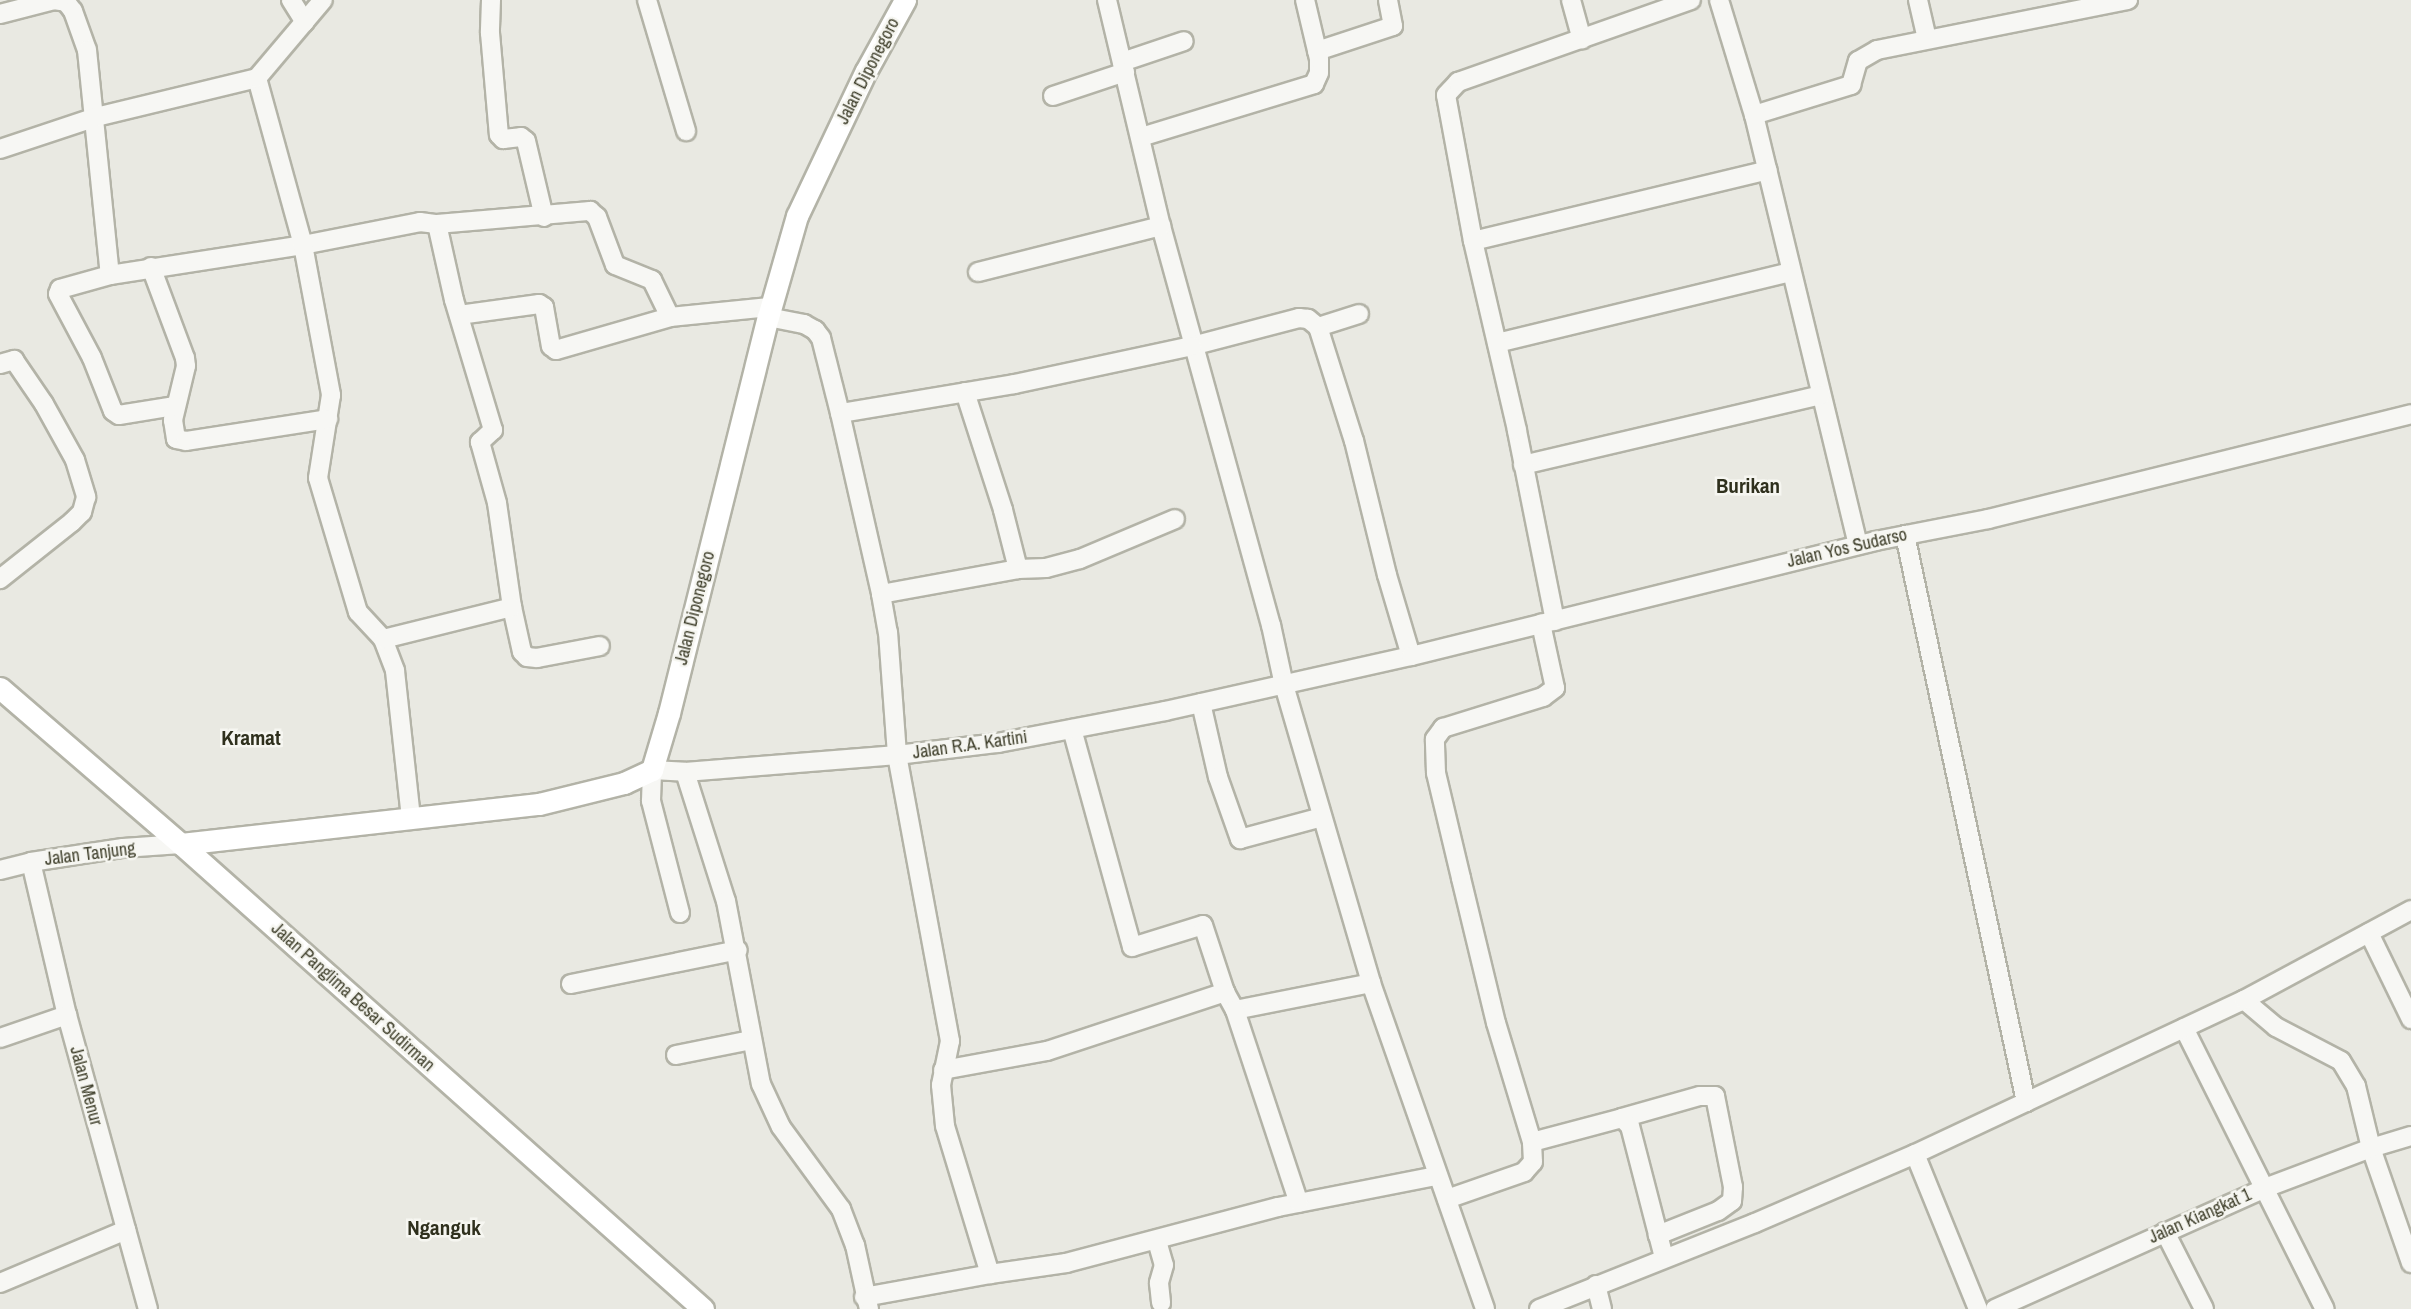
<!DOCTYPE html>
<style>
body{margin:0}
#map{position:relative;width:2411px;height:1309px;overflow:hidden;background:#e9e9e2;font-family:"Archivo Narrow",sans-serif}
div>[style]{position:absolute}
.roads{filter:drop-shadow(2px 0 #b3b3a7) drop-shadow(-2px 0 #b3b3a7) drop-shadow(0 2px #b3b3a7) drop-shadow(0 -2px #b3b3a7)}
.minor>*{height:18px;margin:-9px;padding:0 9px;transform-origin:9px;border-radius:9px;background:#f7f7f4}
.major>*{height:21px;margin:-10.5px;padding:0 10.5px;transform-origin:10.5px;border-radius:10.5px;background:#fff}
span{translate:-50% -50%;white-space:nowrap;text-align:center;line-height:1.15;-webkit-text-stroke:5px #f6f6f1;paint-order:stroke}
.street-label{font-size:18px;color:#3f3f2b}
.quarter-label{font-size:21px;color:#2f301d;font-weight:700}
</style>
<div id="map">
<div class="roads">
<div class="minor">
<i style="left:291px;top:0;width:26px;rotate:58deg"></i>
<i style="left:491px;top:0;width:33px;rotate:92deg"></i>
<i style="left:490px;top:33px;width:102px;rotate:85deg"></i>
<i style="left:499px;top:135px;width:6px;rotate:45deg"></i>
<i style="left:503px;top:139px;width:18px;rotate:-6deg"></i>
<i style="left:521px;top:137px;width:6px;rotate:39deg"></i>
<i style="left:526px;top:141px;width:78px;rotate:76.7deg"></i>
<i style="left:647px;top:0;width:137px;rotate:73.4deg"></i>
<i style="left:1107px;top:0;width:232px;rotate:76.6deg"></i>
<i style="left:1161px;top:226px;width:414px;rotate:74.6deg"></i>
<i style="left:1271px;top:625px;width:61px;rotate:77.8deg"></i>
<i style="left:1284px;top:685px;width:310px;rotate:73.7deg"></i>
<i style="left:1371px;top:983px;width:345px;rotate:70.7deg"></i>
<i style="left:1571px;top:0;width:41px;rotate:74.6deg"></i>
<i style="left:1719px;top:0;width:120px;rotate:73.1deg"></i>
<i style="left:1754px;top:115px;width:442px;rotate:76.4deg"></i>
<i style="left:1918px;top:0;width:40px;rotate:77deg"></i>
<i style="left:0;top:14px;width:56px;rotate:-14.5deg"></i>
<i style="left:54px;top:0;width:12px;rotate:9deg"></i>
<i style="left:66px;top:2px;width:11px;rotate:52deg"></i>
<i style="left:73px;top:11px;width:41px;rotate:70.3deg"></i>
<i style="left:87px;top:50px;width:226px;rotate:84.2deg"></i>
<i style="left:110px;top:275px;width:195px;rotate:-8.8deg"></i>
<i style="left:303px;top:245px;width:119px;rotate:-11.1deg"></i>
<i style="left:420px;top:222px;width:17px;rotate:7deg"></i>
<i style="left:437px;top:224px;width:78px;rotate:77.4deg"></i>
<i style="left:454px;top:300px;width:136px;rotate:73.3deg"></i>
<i style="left:493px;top:430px;width:18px;rotate:137deg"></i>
<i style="left:480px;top:442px;width:63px;rotate:74.4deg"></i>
<i style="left:497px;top:503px;width:105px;rotate:81.8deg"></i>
<i style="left:512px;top:607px;width:46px;rotate:77.5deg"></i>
<i style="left:522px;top:652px;width:7px;rotate:45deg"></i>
<i style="left:527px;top:657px;width:10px;rotate:6deg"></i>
<i style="left:537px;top:658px;width:64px;rotate:-10.8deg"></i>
<i style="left:1317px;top:51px;width:80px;rotate:-18.2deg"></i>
<i style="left:1393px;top:26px;width:26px;rotate:-101deg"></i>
<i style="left:1122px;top:62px;width:65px;rotate:-18.7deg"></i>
<i style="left:257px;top:78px;width:173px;rotate:74.6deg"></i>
<i style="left:303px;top:245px;width:153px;rotate:79.4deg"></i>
<i style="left:331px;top:395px;width:84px;rotate:98.9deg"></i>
<i style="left:318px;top:478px;width:140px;rotate:73.4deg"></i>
<i style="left:358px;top:612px;width:37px;rotate:47deg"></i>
<i style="left:383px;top:639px;width:34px;rotate:69deg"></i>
<i style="left:395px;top:671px;width:148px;rotate:83.8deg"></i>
<i style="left:1053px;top:96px;width:76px;rotate:-18.4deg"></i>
<i style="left:1754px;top:115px;width:102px;rotate:-17.2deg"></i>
<i style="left:1851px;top:85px;width:25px;rotate:-74deg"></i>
<i style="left:1858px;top:61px;width:22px;rotate:-30deg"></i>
<i style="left:1877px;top:50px;width:256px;rotate:-11.3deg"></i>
<i style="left:1141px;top:137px;width:181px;rotate:-17deg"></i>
<i style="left:1314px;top:84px;width:12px;rotate:-66deg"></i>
<i style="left:1319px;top:73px;width:14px;rotate:-90deg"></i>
<i style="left:1319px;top:59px;width:61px;rotate:-103.3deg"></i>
<i style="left:0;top:149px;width:101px;rotate:-18.4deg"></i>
<i style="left:96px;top:117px;width:166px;rotate:-13.6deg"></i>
<i style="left:257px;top:78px;width:102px;rotate:-49.8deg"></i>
<i style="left:437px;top:224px;width:154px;rotate:-4.9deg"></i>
<i style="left:590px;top:211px;width:9px;rotate:41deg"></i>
<i style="left:597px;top:217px;width:51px;rotate:69.4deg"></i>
<i style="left:615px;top:265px;width:40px;rotate:22deg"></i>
<i style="left:652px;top:280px;width:41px;rotate:64.1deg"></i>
<i style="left:1473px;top:241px;width:303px;rotate:-13.5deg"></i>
<i style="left:151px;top:267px;width:97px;rotate:69.5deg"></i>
<i style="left:185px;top:358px;width:8px;rotate:83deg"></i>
<i style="left:186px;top:366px;width:56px;rotate:103.5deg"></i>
<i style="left:173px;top:420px;width:19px;rotate:81deg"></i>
<i style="left:176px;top:439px;width:10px;rotate:11deg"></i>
<i style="left:186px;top:441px;width:144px;rotate:-8.8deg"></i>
<i style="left:978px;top:272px;width:189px;rotate:-14.1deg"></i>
<i style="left:110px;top:275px;width:52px;rotate:164.4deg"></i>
<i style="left:60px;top:289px;width:5px;rotate:112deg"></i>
<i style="left:58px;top:294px;width:72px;rotate:62deg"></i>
<i style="left:92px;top:358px;width:57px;rotate:68.4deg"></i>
<i style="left:113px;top:411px;width:7px;rotate:34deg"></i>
<i style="left:119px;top:415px;width:57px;rotate:-9.1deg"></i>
<i style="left:459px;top:315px;width:81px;rotate:-7.8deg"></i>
<i style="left:539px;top:304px;width:6px;rotate:31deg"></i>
<i style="left:544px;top:307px;width:40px;rotate:80deg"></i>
<i style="left:551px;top:346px;width:6px;rotate:39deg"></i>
<i style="left:556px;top:350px;width:119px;rotate:-16.1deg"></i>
<i style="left:670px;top:317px;width:100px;rotate:-5.7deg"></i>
<i style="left:768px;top:317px;width:37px;rotate:11deg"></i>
<i style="left:804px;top:324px;width:13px;rotate:29deg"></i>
<i style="left:815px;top:330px;width:10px;rotate:53deg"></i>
<i style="left:821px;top:338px;width:77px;rotate:75.8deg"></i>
<i style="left:1318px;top:327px;width:43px;rotate:-17.6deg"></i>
<i style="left:1497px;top:343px;width:301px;rotate:-13.6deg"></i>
<i style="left:0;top:364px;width:15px;rotate:-16deg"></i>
<i style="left:14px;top:360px;width:53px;rotate:55.7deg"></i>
<i style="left:44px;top:404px;width:64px;rotate:61deg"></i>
<i style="left:75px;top:460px;width:39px;rotate:73deg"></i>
<i style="left:86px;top:497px;width:16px;rotate:105deg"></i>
<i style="left:82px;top:512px;width:14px;rotate:135deg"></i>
<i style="left:72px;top:522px;width:92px;rotate:141.6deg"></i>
<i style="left:965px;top:392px;width:124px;rotate:72.1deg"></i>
<i style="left:1003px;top:510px;width:61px;rotate:75.7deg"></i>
<i style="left:1523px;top:465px;width:306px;rotate:-13.2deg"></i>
<i style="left:1905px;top:535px;width:580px;rotate:77.95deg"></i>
<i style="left:881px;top:594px;width:139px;rotate:-10.3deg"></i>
<i style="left:1018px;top:569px;width:28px;rotate:-2deg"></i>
<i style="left:1046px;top:568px;width:35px;rotate:-15deg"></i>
<i style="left:1080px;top:559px;width:103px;rotate:-22.8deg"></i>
<i style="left:1555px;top:621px;width:195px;rotate:-101.3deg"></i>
<i style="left:1517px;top:430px;width:194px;rotate:-103.1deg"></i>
<i style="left:1473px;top:241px;width:148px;rotate:-100.5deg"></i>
<i style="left:1446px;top:95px;width:18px;rotate:-47deg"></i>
<i style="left:1458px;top:82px;width:247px;rotate:-19.4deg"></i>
<i style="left:383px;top:639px;width:133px;rotate:-13.9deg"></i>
<i style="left:1411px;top:656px;width:84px;rotate:-106.5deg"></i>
<i style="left:1387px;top:575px;width:138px;rotate:-103.8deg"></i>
<i style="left:1354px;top:441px;width:120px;rotate:-107.5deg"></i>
<i style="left:1318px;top:327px;width:13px;rotate:-141deg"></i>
<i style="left:1308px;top:319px;width:9px;rotate:-174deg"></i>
<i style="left:1299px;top:318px;width:111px;rotate:165.3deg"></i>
<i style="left:1192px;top:346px;width:182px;rotate:167.9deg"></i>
<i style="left:1014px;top:384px;width:176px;rotate:170.5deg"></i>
<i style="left:840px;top:413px;width:186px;rotate:77.2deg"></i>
<i style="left:881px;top:594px;width:39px;rotate:80deg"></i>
<i style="left:888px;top:632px;width:123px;rotate:85.8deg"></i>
<i style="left:897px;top:755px;width:291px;rotate:79.5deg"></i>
<i style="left:950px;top:1041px;width:45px;rotate:101.6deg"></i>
<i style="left:941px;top:1085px;width:41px;rotate:84.4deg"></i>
<i style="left:945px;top:1126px;width:155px;rotate:73.1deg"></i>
<i style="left:990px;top:1274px;width:77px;rotate:-8.2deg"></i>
<i style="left:1066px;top:1263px;width:219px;rotate:-14.8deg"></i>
<i style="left:1278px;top:1207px;width:161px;rotate:-11.1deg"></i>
<i style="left:1201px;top:703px;width:76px;rotate:77.1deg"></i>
<i style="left:1218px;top:777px;width:66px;rotate:70.5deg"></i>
<i style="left:1240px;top:839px;width:85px;rotate:-15deg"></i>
<i style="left:1072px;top:729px;width:226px;rotate:74.6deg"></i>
<i style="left:1132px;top:947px;width:74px;rotate:-17.2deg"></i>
<i style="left:1203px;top:925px;width:71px;rotate:71.8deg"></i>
<i style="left:685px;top:772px;width:135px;rotate:72.4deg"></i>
<i style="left:726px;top:901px;width:186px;rotate:79.2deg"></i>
<i style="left:761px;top:1084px;width:47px;rotate:65.1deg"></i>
<i style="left:781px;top:1127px;width:102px;rotate:53.8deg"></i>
<i style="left:841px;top:1209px;width:39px;rotate:69deg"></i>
<i style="left:855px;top:1245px;width:66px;rotate:77.7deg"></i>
<i style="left:31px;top:862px;width:157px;rotate:76.8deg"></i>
<i style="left:67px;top:1015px;width:305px;rotate:74.6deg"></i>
<i style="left:0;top:870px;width:32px;rotate:-14deg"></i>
<i style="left:31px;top:862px;width:93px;rotate:-8.7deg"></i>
<i style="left:123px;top:848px;width:58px;rotate:-3.9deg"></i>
<i style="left:680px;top:913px;width:116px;rotate:-104.5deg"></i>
<i style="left:651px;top:801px;width:31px;rotate:-88deg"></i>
<i style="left:652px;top:770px;width:33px;rotate:3deg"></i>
<i style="left:685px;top:772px;width:213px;rotate:-4.6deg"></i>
<i style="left:897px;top:755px;width:102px;rotate:-6.8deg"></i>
<i style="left:998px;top:743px;width:170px;rotate:-10.8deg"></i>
<i style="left:1165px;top:711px;width:252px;rotate:-12.6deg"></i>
<i style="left:1411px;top:656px;width:478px;rotate:-13.9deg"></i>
<i style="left:1875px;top:541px;width:115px;rotate:-11deg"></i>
<i style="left:1988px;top:519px;width:436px;rotate:-13.9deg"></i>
<i style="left:2369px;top:933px;width:96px;rotate:64deg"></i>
<i style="left:571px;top:984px;width:170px;rotate:-11.5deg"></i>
<i style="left:2244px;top:1000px;width:42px;rotate:40.2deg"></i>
<i style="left:2276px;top:1027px;width:73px;rotate:27.6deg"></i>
<i style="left:2341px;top:1061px;width:29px;rotate:59deg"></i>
<i style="left:2356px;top:1086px;width:64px;rotate:76.4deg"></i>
<i style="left:2371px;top:1148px;width:122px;rotate:70.8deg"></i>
<i style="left:1235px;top:1010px;width:139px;rotate:-11.2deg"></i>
<i style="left:2184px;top:1028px;width:314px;rotate:63.4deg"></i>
<i style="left:0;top:1038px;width:71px;rotate:-18.9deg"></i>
<i style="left:676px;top:1055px;width:76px;rotate:-11.3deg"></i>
<i style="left:943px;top:1070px;width:106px;rotate:-10.4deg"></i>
<i style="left:1047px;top:1051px;width:188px;rotate:-18.3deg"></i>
<i style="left:1225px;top:992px;width:21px;rotate:61deg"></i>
<i style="left:1235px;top:1010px;width:203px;rotate:71.7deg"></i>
<i style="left:1622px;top:1118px;width:81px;rotate:-15.8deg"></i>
<i style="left:1700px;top:1096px;width:15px"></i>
<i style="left:1715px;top:1096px;width:93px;rotate:78.8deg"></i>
<i style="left:1733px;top:1187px;width:14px;rotate:94deg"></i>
<i style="left:1732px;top:1201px;width:17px;rotate:144deg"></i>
<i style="left:1718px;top:1211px;width:65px;rotate:158.2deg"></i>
<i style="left:1532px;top:1142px;width:124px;rotate:-106.8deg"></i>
<i style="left:1496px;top:1023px;width:149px;rotate:-103.6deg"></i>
<i style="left:1461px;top:878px;width:108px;rotate:-103.4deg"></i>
<i style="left:1436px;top:773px;width:34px;rotate:-92deg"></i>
<i style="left:1435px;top:739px;width:14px;rotate:-54deg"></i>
<i style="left:1443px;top:728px;width:105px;rotate:-17.2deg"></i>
<i style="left:1543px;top:697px;width:15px;rotate:-37deg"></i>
<i style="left:1555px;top:688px;width:66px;rotate:-102.3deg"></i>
<i style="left:1915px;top:1154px;width:167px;rotate:67.9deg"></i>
<i style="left:1447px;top:1199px;width:82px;rotate:-19.3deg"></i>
<i style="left:1524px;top:1172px;width:13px;rotate:-48deg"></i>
<i style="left:1533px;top:1162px;width:20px;rotate:-93deg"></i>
<i style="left:1532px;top:1142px;width:93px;rotate:-14.9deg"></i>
<i style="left:1622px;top:1118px;width:11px;rotate:45deg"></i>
<i style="left:1630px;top:1126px;width:135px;rotate:75.5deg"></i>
<i style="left:2165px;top:1232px;width:86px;rotate:63.1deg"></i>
<i style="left:1157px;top:1241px;width:25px;rotate:74deg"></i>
<i style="left:1164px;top:1265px;width:19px;rotate:106deg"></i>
<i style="left:1159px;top:1283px;width:20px;rotate:84deg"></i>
<i style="left:0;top:1283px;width:137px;rotate:-22.8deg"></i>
<i style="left:1596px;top:1285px;width:25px;rotate:76deg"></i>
<i style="left:864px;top:1297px;width:128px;rotate:-10.3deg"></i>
<i style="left:1539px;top:1309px;width:232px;rotate:-21.7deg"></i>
<i style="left:1755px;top:1223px;width:174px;rotate:-23.3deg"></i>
<i style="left:1915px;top:1154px;width:363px;rotate:-25.1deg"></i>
<i style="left:2244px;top:1000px;width:190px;rotate:-28.3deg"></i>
<i style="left:1995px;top:1309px;width:296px;rotate:-24.1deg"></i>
<i style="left:2265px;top:1188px;width:113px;rotate:-20.7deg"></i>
<i style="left:2371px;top:1148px;width:42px;rotate:-16.7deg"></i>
</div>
<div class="major">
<i style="left:0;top:688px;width:239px;rotate:40.8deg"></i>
<i style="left:181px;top:844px;width:699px;rotate:41.69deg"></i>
<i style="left:181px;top:844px;width:360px;rotate:-6.4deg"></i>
<i style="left:539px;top:804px;width:88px;rotate:-13.9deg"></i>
<i style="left:624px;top:783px;width:31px;rotate:-25deg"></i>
<i style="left:652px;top:770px;width:59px;rotate:-73.4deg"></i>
<i style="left:669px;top:713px;width:408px;rotate:-76deg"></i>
<i style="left:768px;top:317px;width:105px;rotate:-74deg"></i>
<i style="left:797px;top:216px;width:161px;rotate:-64.6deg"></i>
<i style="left:866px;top:71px;width:81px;rotate:-61.2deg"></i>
</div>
</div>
<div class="street-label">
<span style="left:868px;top:71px;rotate:-63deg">Jalan Diponegoro</span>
<span style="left:1847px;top:548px;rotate:-13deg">Jalan Yos Sudarso</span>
<span style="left:695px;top:608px;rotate:-76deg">Jalan Diponegoro</span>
<span style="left:970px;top:745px;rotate:-8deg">Jalan R.A. Kartini</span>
<span style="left:90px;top:854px;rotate:-7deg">Jalan Tanjung</span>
<span style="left:353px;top:997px;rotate:42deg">Jalan Panglima Besar Sudirman</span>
<span style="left:86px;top:1086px;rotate:75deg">Jalan Menur</span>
<span style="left:2200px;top:1216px;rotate:-24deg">Jalan Kiangkat 1</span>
</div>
<div class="quarter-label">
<span style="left:1748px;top:486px">Burikan</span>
<span style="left:251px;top:738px">Kramat</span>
<span style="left:444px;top:1228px">Nganguk</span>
</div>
</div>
